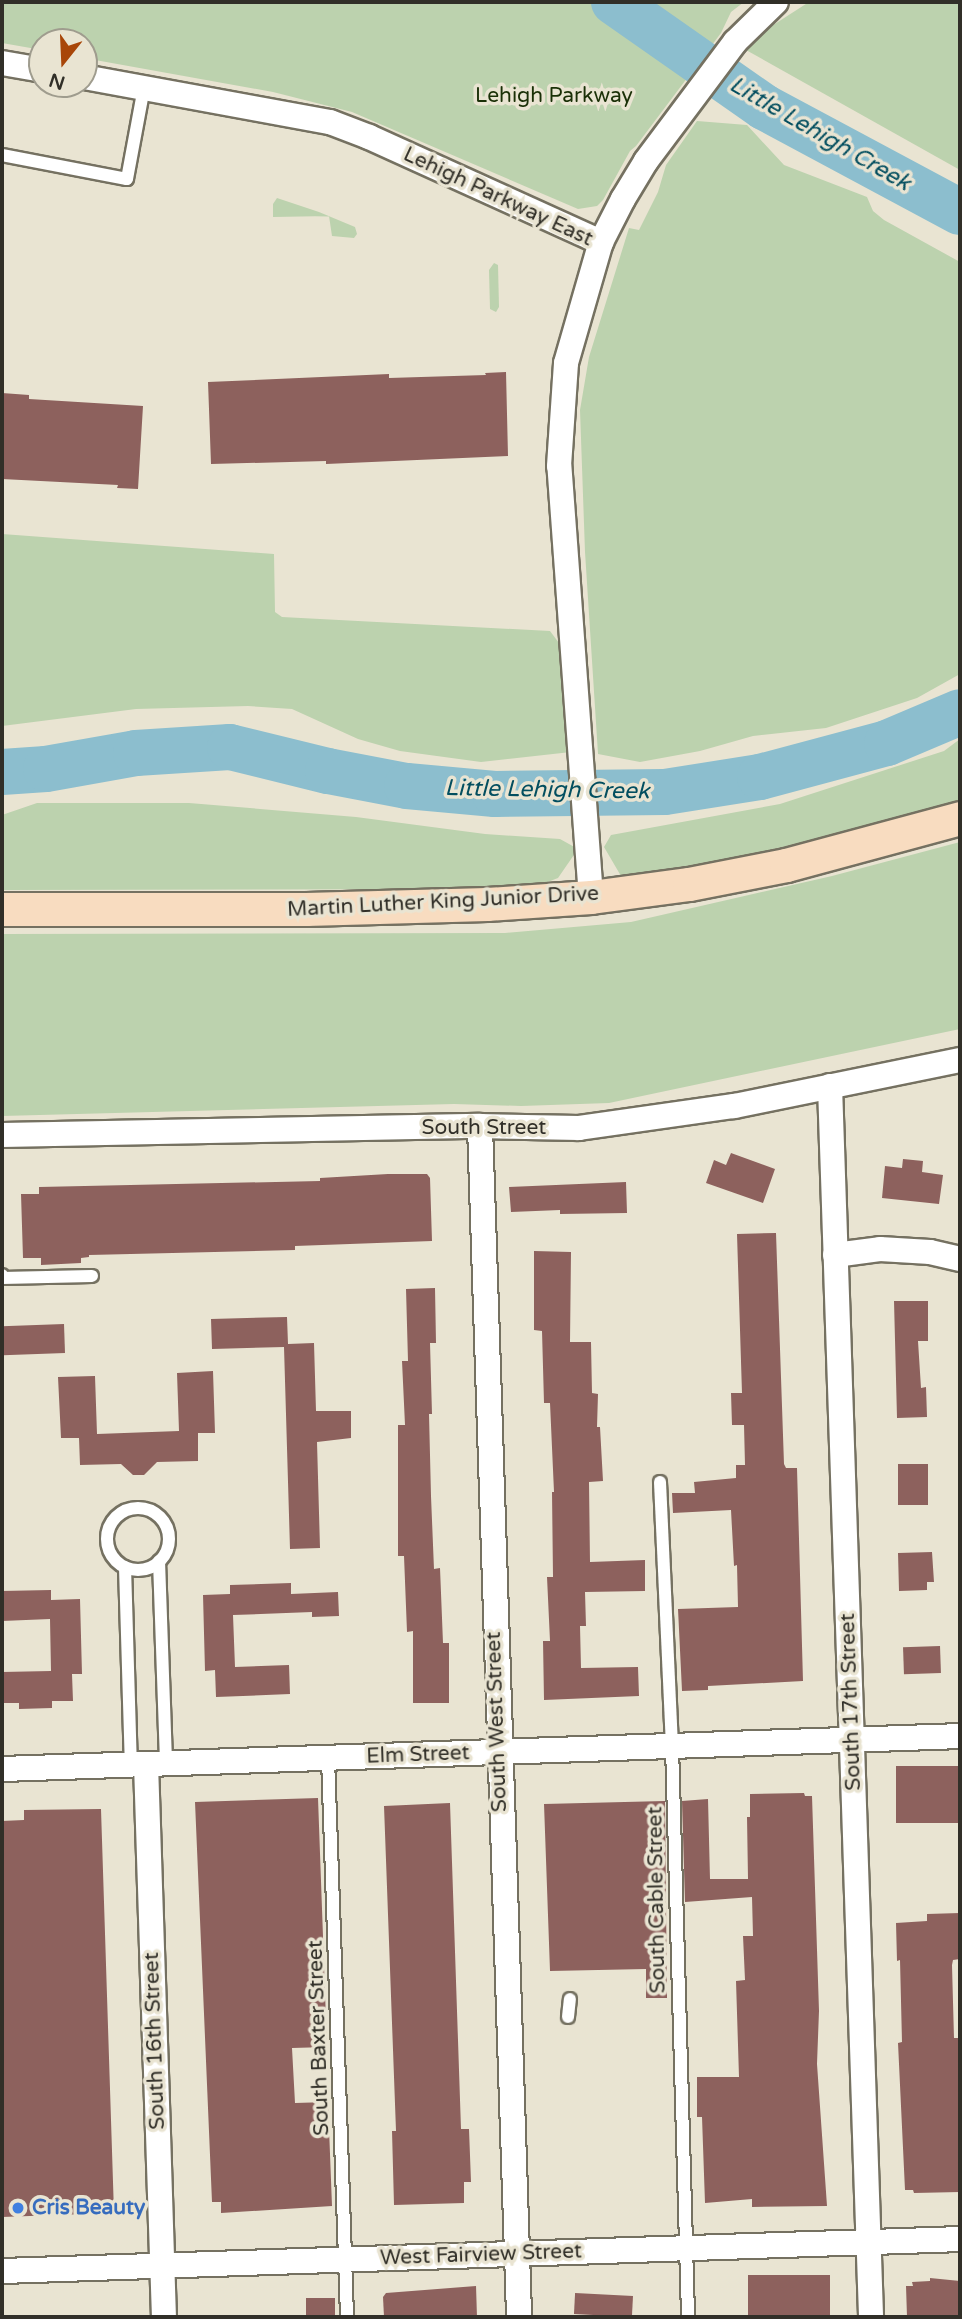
<!DOCTYPE html>
<style>
body{margin:0}
#map{position:relative;width:962px;height:2319px;overflow:hidden;background:#e9e4d2;font-family:"Varela Round",sans-serif}
div>[style]{position:absolute}
.green>*{inset:0;background:#bcd2ae}
.river>*{height:46px;margin:-23px;padding:0 23px;transform-origin:23px;border-radius:23px;background:#8cbece}
.building>*{inset:0;background:#8d615d;transform-origin:0 0}
.roads{filter:drop-shadow(2px 0 #757161) drop-shadow(-2px 0 #757161) drop-shadow(0 2px #757161) drop-shadow(0 -2px #757161)}
.lane>*{height:12px;margin:-6px;padding:0 6px;transform-origin:6px;border-radius:6px;background:#fff}
.lane>.ring{margin:-6px;padding:0;box-sizing:content-box;background:none;border:12px solid #fff;border-radius:50%}
.street>*{height:24px;margin:-12px;padding:0 12px;transform-origin:12px;border-radius:12px;background:#fff}
.secondary>*{height:33px;margin:-16.5px;padding:0 16.5px;transform-origin:16.5px;border-radius:16.5px;background:#f8dcc0}
.dots>*{width:19px;height:19px;translate:-50% -50%;box-sizing:border-box;border:4px solid #e9e4d2;border-radius:50%}
span{translate:-50% -50%;white-space:nowrap;text-align:center;line-height:1.15;-webkit-text-stroke:7px #e9e4d2;paint-order:stroke}
.park-label{font-size:21px;color:#1a3007}
.street-label{font-size:21px;color:#312f28}
.shop-label{font-size:21px;color:#366cbe;font-weight:700}
.left{translate:0 -50%;text-align:left}
.water-label{font-size:23px;color:#034e5f;font-style:italic}
.frame{position:absolute;inset:0;border:4px solid #312f28;pointer-events:none}
.north{position:absolute;left:28px;top:28px;width:70px;height:70px;box-sizing:border-box;background:#e9e4d2;border:2px solid #9f9c8e;border-radius:50%;rotate:198deg;font-size:19px;font-weight:700;line-height:28px;text-align:center;color:#312f28}
.north::after{content:'';display:block;margin:auto;width:24px;height:32px;background:#a84609;clip-path:polygon(50% 0,100% 100%,50% 72%,0 100%)}
</style>
<div id="map">
<div class="green">
<i style="clip-path:polygon(2px 2px,744px 2px,731px 12px,721px 33px,636px 146px,630px 151px,603px 200px,597px 206px,578px 209px,352px 112px,273px 92px,84px 58px,84px 42px,42px 42px,42px 50px,2px 43px)"></i>
<i style="clip-path:polygon(809px 2px,960px 2px,960px 170px,746px 50px,767px 29px)"></i>
<i style="clip-path:polygon(697px 121px,747px 125px,784px 165px,867px 197px,873px 211px,884px 220px,960px 262px,960px 674px,917px 698px,826px 728px,753px 736px,700px 751px,640px 762px,598px 754px,585px 552px,580px 410px,589px 357px,629px 228px,639px 230px,658px 192px,666px 165px)"></i>
<i style="clip-path:polygon(277px 198px,319px 212px,355px 227px,357px 234px,354px 238px,332px 236px,329px 216px,273px 217px,273px 204px)"></i>
<i style="clip-path:polygon(494px 263px,498px 265px,499px 307px,496px 312px,490px 309px,489px 270px)"></i>
<i style="clip-path:polygon(2px 534px,274px 554px,275px 612px,282px 617px,550px 631px,562px 647px,571px 752px,481px 762px,400px 751px,358px 739px,292px 709px,248px 706px,136px 709px,2px 726px)"></i>
<i style="clip-path:polygon(960px 739px,960px 806px,701px 870px,621px 876px,604px 847px,611px 835px,780px 804px,944px 751px)"></i>
<i style="clip-path:polygon(37px 803px,189px 803px,356px 817px,485px 834px,560px 839px,578px 849px,558px 878px,545px 883px,488px 889px,2px 890px,2px 815px)"></i>
<i style="clip-path:polygon(960px 842px,960px 1029px,609px 1103px,521px 1106px,454px 1104px,2px 1116px,2px 934px,505px 933px,631px 922px,832px 876px)"></i>
</div>
<div class="river">
<i style="left:614px;top:2px;width:183px;rotate:35deg"></i>
<i style="left:764px;top:107px;width:222px;rotate:28.2deg"></i>
<i style="left:2px;top:772px;width:44px;rotate:-3.9deg"></i>
<i style="left:46px;top:769px;width:91px;rotate:-10.1deg"></i>
<i style="left:136px;top:753px;width:94px;rotate:-3.7deg"></i>
<i style="left:230px;top:747px;width:101px;rotate:13.8deg"></i>
<i style="left:328px;top:771px;width:80px;rotate:10.8deg"></i>
<i style="left:407px;top:786px;width:88px;rotate:5.2deg"></i>
<i style="left:495px;top:794px;width:170px;rotate:-0.7deg"></i>
<i style="left:665px;top:792px;width:96px;rotate:-9deg"></i>
<i style="left:760px;top:777px;width:131px;rotate:-15deg"></i>
<i style="left:887px;top:743px;width:79px;rotate:-23deg"></i>
</div>
<div class="building">
<i style="clip-path:polygon(506px 372px,508px 456px,326px 464px,326px 461px,211px 464px,208px 382px,389px 374px,389px 378px,486px 375px,485px 373px)"></i>
<i style="clip-path:polygon(2px 393px,29px 395px,29px 399px,143px 406px,138px 489px,117px 488px,118px 485px,2px 479px)"></i>
<i style="clip-path:polygon(731px 1153px,775px 1169px,763px 1203px,706px 1183px,714px 1160px,726px 1165px)"></i>
<i style="clip-path:polygon(903px 1159px,923px 1161px,922px 1172px,943px 1175px,939px 1204px,882px 1198px,885px 1166px,902px 1168px)"></i>
<i style="clip-path:polygon(388px 1174px,427px 1174px,430px 1178px,432px 1241px,295px 1246px,295px 1250px,89px 1255px,89px 1257px,81px 1258px,81px 1263px,41px 1265px,41px 1258px,23px 1258px,21px 1194px,39px 1194px,39px 1187px,320px 1181px,320px 1178px)"></i>
<i style="clip-path:polygon(626px 1182px,627px 1213px,560px 1214px,560px 1210px,511px 1212px,509px 1187px)"></i>
<i style="clip-path:polygon(776px 1233px,784px 1464px,786px 1468px,797px 1468px,803px 1681px,708px 1686px,708px 1690px,682px 1691px,678px 1609px,738px 1607px,737px 1565px,734px 1566px,731px 1510px,673px 1513px,672px 1493px,695px 1493px,694px 1482px,736px 1478px,736px 1465px,745px 1465px,744px 1425px,732px 1425px,731px 1393px,742px 1393px,737px 1234px)"></i>
<i style="clip-path:polygon(534px 1251px,571px 1252px,570px 1342px,591px 1342px,592px 1393px,598px 1394px,597px 1427px,600px 1427px,603px 1481px,589px 1482px,590px 1562px,645px 1560px,645px 1591px,585px 1592px,586px 1626px,580px 1626px,581px 1668px,638px 1667px,639px 1696px,544px 1700px,543px 1641px,550px 1641px,547px 1577px,553px 1577px,552px 1492px,554px 1492px,550px 1403px,544px 1403px,542px 1331px,534px 1330px)"></i>
<i style="clip-path:polygon(435px 1288px,436px 1343px,430px 1343px,432px 1414px,429px 1414px,431px 1496px,434px 1569px,440px 1568px,443px 1643px,449px 1643px,449px 1703px,413px 1703px,413px 1631px,407px 1632px,404px 1556px,398px 1556px,398px 1425px,405px 1425px,402px 1361px,408px 1361px,406px 1289px)"></i>
<i style="clip-path:polygon(894px 1301px,928px 1301px,928px 1341px,918px 1341px,921px 1388px,926px 1387px,927px 1417px,897px 1418px)"></i>
<i style="clip-path:polygon(287px 1317px,288px 1344px,314px 1343px,316px 1411px,351px 1411px,351px 1438px,317px 1442px,320px 1548px,290px 1549px,284px 1347px,212px 1349px,211px 1319px)"></i>
<i style="left:64px;top:1324px;width:29px;height:62px;rotate:88deg"></i>
<i style="clip-path:polygon(213px 1371px,215px 1433px,198px 1433px,198px 1461px,157px 1462px,144px 1475px,133px 1475px,121px 1464px,80px 1465px,79px 1438px,61px 1438px,58px 1377px,95px 1376px,97px 1434px,179px 1431px,177px 1373px)"></i>
<i style="left:898px;top:1464px;width:30px;height:41px"></i>
<i style="clip-path:polygon(932px 1552px,934px 1582px,927px 1582px,927px 1590px,899px 1591px,898px 1553px)"></i>
<i style="clip-path:polygon(291px 1583px,291px 1594px,338px 1592px,339px 1616px,312px 1617px,312px 1612px,233px 1615px,235px 1667px,289px 1665px,290px 1694px,216px 1697px,215px 1670px,205px 1671px,203px 1595px,230px 1594px,230px 1585px)"></i>
<i style="clip-path:polygon(51px 1590px,51px 1600px,80px 1599px,82px 1674px,72px 1674px,73px 1701px,52px 1701px,52px 1708px,19px 1709px,19px 1703px,2px 1703px,2px 1672px,51px 1671px,50px 1619px,2px 1621px,2px 1591px)"></i>
<i style="left:940px;top:1646px;width:27px;height:37px;rotate:88deg"></i>
<i style="left:960px;top:1766px;width:57px;height:64px;rotate:90deg"></i>
<i style="clip-path:polygon(804px 1793px,805px 1796px,812px 1796px,819px 2011px,817px 2064px,827px 2206px,752px 2207px,752px 2199px,705px 2203px,702px 2117px,697px 2117px,697px 2077px,739px 2077px,736px 1981px,745px 1980px,743px 1936px,753px 1936px,752px 1897px,685px 1902px,682px 1801px,708px 1799px,710px 1879px,748px 1879px,747px 1817px,750px 1817px,750px 1794px)"></i>
<i style="clip-path:polygon(318px 1798px,327px 2047px,292px 2048px,295px 2103px,328px 2102px,332px 2206px,221px 2213px,221px 2202px,212px 2202px,195px 1802px)"></i>
<i style="clip-path:polygon(665px 1801px,667px 1998px,646px 1998px,646px 1969px,550px 1971px,544px 1804px)"></i>
<i style="clip-path:polygon(450px 1803px,461px 2129px,469px 2129px,471px 2182px,464px 2182px,464px 2203px,394px 2205px,392px 2131px,396px 2131px,384px 1806px)"></i>
<i style="clip-path:polygon(101px 1809px,114px 2213px,2px 2217px,2px 1821px,24px 1820px,24px 1810px)"></i>
<i style="clip-path:polygon(960px 1913px,960px 1959px,953px 1960px,952px 1965px,954px 2038px,960px 2038px,960px 2192px,914px 2193px,913px 2190px,905px 2190px,898px 2043px,902px 2042px,900px 1960px,897px 1961px,896px 1923px,927px 1921px,927px 1914px)"></i>
<i style="left:748px;top:2275px;width:82px;height:42px"></i>
<i style="clip-path:polygon(930px 2278px,960px 2281px,960px 2317px,907px 2317px,906px 2286px,913px 2286px,912px 2282px,930px 2281px)"></i>
<i style="clip-path:polygon(476px 2286px,477px 2317px,384px 2317px,383px 2297px,386px 2293px)"></i>
<i style="left:633px;top:2296px;width:21px;height:58px;rotate:93deg"></i>
<i style="left:306px;top:2298px;width:29px;height:19px"></i>
</div>
<div class="roads">
<div class="lane">
<i style="left:2px;top:155px;width:127px;rotate:10.9deg"></i>
<i style="left:127px;top:179px;width:94px;rotate:-79.5deg"></i>
<i style="left:2px;top:1275px;width:3px;rotate:90deg"></i>
<i style="left:2px;top:1278px;width:90px;rotate:-1.3deg"></i>
<i style="left:660px;top:1482px;width:264px;rotate:87.4deg"></i>
<i style="left:672px;top:1746px;width:571px;rotate:88.39deg"></i>
<i class="ring" style="left:107px;top:1508px;width:50px;height:50px"></i>
<i style="left:159px;top:1561px;width:202px;rotate:88deg"></i>
<i style="left:125px;top:1567px;width:198px;rotate:88.3deg"></i>
<i style="left:328px;top:1758px;width:559px;rotate:88.05deg"></i>
<i style="left:568px;top:2017px;width:18px;rotate:-84deg"></i>
</div>
<div class="street">
<i style="left:2px;top:63px;width:41px;rotate:9.9deg"></i>
<i style="left:84px;top:77px;width:250px;rotate:10.4deg"></i>
<i style="left:330px;top:122px;width:42px;rotate:21deg"></i>
<i style="left:369px;top:137px;width:255px;rotate:24.4deg"></i>
<i style="left:591px;top:897px;width:432px;rotate:-94.2deg"></i>
<i style="left:559px;top:466px;width:103px;rotate:-86.1deg"></i>
<i style="left:566px;top:363px;width:126px;rotate:-73.9deg"></i>
<i style="left:601px;top:242px;width:48px;rotate:-62.9deg"></i>
<i style="left:623px;top:199px;width:44px;rotate:-58.8deg"></i>
<i style="left:646px;top:161px;width:149px;rotate:-53.2deg"></i>
<i style="left:735px;top:42px;width:57px;rotate:-44.3deg"></i>
<i style="left:830px;top:1086px;width:1232px;rotate:88.09deg"></i>
<i style="left:480px;top:1126px;width:1192px;rotate:88.12deg"></i>
<i style="left:2px;top:1135px;width:478px;rotate:-1.1deg"></i>
<i style="left:480px;top:1126px;width:99px;rotate:1.2deg"></i>
<i style="left:579px;top:1128px;width:157px;rotate:-8.1deg"></i>
<i style="left:734px;top:1106px;width:231px;rotate:-11.5deg"></i>
<i style="left:835px;top:1255px;width:45px;rotate:-7.6deg"></i>
<i style="left:880px;top:1249px;width:50px;rotate:3.4deg"></i>
<i style="left:930px;top:1252px;width:31px;rotate:13deg"></i>
<i style="left:146px;top:1764px;width:553px;rotate:88.14deg"></i>
<i style="left:2px;top:1769px;width:959px;rotate:-1.97deg"></i>
<i style="left:2px;top:2271px;width:959px;rotate:-1.91deg"></i>
</div>
<div class="secondary">
<i style="left:2px;top:909px;width:304px"></i>
<i style="left:306px;top:909px;width:181px;rotate:-1.6deg"></i>
<i style="left:487px;top:904px;width:104px;rotate:-3.9deg"></i>
<i style="left:591px;top:897px;width:99px;rotate:-7.6deg"></i>
<i style="left:689px;top:884px;width:99px;rotate:-11.1deg"></i>
<i style="left:786px;top:865px;width:180px;rotate:-15.1deg"></i>
</div>
</div>
<div class="dots">
<i style="left:18px;top:2208px;background:#3f7fe0"></i>
</div>
<div class="park-label">
<span style="left:554px;top:96px">Lehigh Parkway</span>
</div>
<div class="street-label">
<span style="left:498px;top:197px;rotate:25deg">Lehigh Parkway East</span>
<span style="left:443px;top:902px;rotate:-3deg">Martin Luther King Junior Drive</span>
<span style="left:484px;top:1128px">South Street</span>
<span style="left:851px;top:1702px;rotate:-92deg">South 17th Street</span>
<span style="left:497px;top:1722px;rotate:-92deg">South West Street</span>
<span style="left:418px;top:1755px;rotate:-2deg">Elm Street</span>
<span style="left:657px;top:1900px;rotate:-91deg">South Cable Street</span>
<span style="left:319px;top:2038px;rotate:-92deg">South Baxter Street</span>
<span style="left:155px;top:2041px;rotate:-92deg">South 16th Street</span>
<span style="left:481px;top:2255px;rotate:-2deg">West Fairview Street</span>
</div>
<div class="shop-label">
<span class="left" style="left:32px;top:2208px">Cris Beauty</span>
</div>
<div class="water-label">
<span style="left:820px;top:134px;rotate:30deg">Little Lehigh Creek</span>
<span style="left:547px;top:790px;rotate:1deg">Little Lehigh Creek</span>
</div>
<div class="frame"></div>
<div class="north">N</div>
</div>
